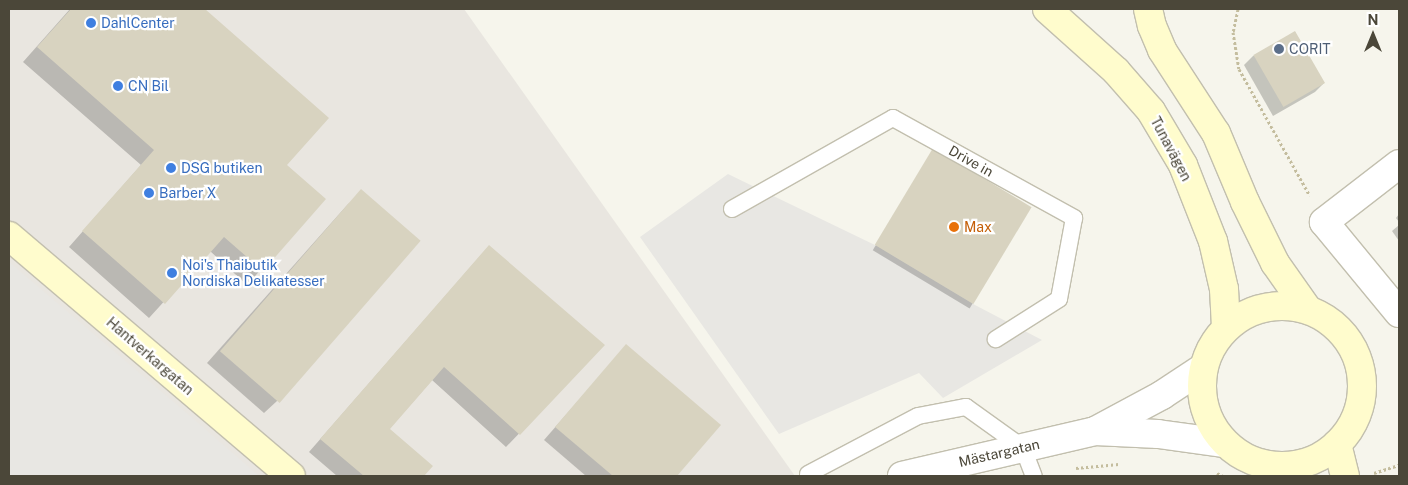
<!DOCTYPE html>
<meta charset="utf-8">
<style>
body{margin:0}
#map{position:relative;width:1408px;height:485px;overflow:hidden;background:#f6f5ec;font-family:"Public Sans",sans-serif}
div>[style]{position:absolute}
.industrial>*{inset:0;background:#e9e6e0}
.parking>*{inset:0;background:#e8e7e3}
.shadow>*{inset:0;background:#0003;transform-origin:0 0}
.building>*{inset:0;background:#d8d3c0;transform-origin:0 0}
.path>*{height:3px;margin-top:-1.5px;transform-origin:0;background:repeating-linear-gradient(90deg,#c4bd9e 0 2.5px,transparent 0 5px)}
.roads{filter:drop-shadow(1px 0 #c2bfae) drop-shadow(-1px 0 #c2bfae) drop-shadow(0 1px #c2bfae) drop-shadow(0 -1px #c2bfae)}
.lane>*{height:16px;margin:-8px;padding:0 8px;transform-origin:8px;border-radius:8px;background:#fff}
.street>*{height:28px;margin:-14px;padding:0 14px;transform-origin:14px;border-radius:14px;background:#fff}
.secondary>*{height:28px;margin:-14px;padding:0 14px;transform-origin:14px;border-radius:14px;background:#fffccd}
.secondary>.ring{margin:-14px;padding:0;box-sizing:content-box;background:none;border:28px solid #fffccd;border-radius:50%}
.dots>*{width:14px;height:14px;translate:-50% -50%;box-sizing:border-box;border:2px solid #fff;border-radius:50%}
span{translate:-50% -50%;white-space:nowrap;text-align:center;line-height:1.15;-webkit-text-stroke:4.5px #fff;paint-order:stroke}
.shop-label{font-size:14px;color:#366cbe}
.left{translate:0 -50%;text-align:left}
.service-label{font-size:14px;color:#4e5e75}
.street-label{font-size:14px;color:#4b4739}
.food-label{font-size:14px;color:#c56008}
.frame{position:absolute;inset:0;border:10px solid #4b4739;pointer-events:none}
.north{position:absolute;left:1348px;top:10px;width:50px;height:50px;-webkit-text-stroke:4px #fff;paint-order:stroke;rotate:0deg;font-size:14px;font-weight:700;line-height:20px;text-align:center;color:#4b4739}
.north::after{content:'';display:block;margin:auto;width:18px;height:22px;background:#4b4739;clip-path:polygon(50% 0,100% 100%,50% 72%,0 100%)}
</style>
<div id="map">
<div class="industrial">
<i style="clip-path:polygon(9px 9px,464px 9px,795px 476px,9px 476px)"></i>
</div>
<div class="parking">
<i style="clip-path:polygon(728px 174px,877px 246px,975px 305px,1042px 340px,943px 398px,919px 373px,779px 434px,640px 237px)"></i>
<i style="clip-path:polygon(9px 262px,190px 416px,259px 476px,9px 476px)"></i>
</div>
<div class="shadow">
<i style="clip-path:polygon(70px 9px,203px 9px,327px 118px,286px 165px,324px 199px,247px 285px,210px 251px,149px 318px,69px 247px,141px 165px,23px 62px)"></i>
<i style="clip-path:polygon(1295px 32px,1324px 83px,1315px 92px,1273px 116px,1244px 65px,1253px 56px)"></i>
<i style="left:933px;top:150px;width:113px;height:117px;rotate:31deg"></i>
<i style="clip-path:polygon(349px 203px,277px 401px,264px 413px,207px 363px)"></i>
<i style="clip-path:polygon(1399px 214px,1399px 222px,1396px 218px)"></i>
<i style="clip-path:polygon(1399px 225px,1399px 241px,1392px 231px)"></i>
<i style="clip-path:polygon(489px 246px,603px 346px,506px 447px,432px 380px,389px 429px,431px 466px,422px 476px,337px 476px,309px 452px)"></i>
<i style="clip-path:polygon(626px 346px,719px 425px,676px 476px,586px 476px,544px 440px)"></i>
</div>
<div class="building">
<i style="clip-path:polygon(71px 9px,205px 9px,329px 118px,287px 165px,326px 199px,263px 271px,224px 237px,165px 304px,82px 231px,154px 150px,37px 47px)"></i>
<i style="left:1295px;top:31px;width:60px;height:48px;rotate:60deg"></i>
<i style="left:933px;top:148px;width:115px;height:113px;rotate:31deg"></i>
<i style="left:361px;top:189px;width:79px;height:215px;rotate:41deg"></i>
<i style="clip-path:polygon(489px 245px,605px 345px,520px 435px,444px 367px,390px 429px,433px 466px,424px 476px,364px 476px,320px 439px)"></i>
<i style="clip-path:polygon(626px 344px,721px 425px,677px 476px,613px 476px,555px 427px)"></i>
</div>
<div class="path">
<i style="left:1238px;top:9px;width:24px;rotate:102deg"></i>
<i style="left:1233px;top:32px;width:37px;rotate:81deg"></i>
<i style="left:1239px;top:69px;width:145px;rotate:60.8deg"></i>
<i style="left:1076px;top:468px;width:43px;rotate:-5.3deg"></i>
<i style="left:1217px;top:473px;width:7px;rotate:27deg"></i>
<i style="left:1374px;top:473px;width:26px;rotate:-18deg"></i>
</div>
<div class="roads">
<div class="lane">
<i style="left:732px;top:209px;width:185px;rotate:-29.5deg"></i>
<i style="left:893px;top:118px;width:207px;rotate:28.9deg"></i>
<i style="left:1074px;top:218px;width:82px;rotate:100.5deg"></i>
<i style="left:1059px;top:299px;width:75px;rotate:147.6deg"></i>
<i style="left:808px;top:474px;width:124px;rotate:-27.8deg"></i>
<i style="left:918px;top:416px;width:49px;rotate:-10.6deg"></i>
<i style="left:966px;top:407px;width:70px;rotate:35.7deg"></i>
<i style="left:1023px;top:448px;width:30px;rotate:69deg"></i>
</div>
<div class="street">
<i style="left:1399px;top:164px;width:95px;rotate:142.3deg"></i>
<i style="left:1324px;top:222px;width:118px;rotate:50.5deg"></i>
<i style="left:1095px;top:431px;width:76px;rotate:-28.2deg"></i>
<i style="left:1162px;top:395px;width:49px;rotate:-33.4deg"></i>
<i style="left:902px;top:476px;width:198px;rotate:-13.1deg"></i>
<i style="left:1095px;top:431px;width:63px;rotate:2.7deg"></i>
<i style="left:1158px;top:434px;width:67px;rotate:7.8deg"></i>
</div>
<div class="secondary">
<i style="left:1047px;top:9px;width:93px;rotate:41.9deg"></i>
<i style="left:1116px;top:71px;width:53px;rotate:48.8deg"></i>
<i style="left:1151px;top:111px;width:63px;rotate:59.3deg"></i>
<i style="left:1183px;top:165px;width:82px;rotate:68.5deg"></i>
<i style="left:1213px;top:241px;width:49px;rotate:77.1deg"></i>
<i style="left:1224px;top:289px;width:39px;rotate:87deg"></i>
<i style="left:1148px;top:9px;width:17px;rotate:77deg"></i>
<i style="left:1152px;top:26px;width:26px;rotate:67deg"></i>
<i style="left:1162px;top:50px;width:99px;rotate:57deg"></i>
<i style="left:1216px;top:133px;width:75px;rotate:67.2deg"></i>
<i style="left:1245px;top:202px;width:68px;rotate:63.8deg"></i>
<i style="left:1275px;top:263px;width:57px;rotate:54.9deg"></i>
<i style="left:9px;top:236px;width:370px;rotate:40.4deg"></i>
<i class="ring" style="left:1202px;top:306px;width:132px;height:132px"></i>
<i style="left:1337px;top:444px;width:33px;rotate:76deg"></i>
</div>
</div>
<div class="dots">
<i style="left:91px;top:23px;background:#3f7fe0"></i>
<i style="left:1279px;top:49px;background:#5c6f8a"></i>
<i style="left:118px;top:86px;background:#3f7fe0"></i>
<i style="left:171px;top:168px;background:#3f7fe0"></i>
<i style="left:149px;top:193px;background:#3f7fe0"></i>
<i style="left:954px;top:227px;background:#e8710a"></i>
<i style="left:172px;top:273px;background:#3f7fe0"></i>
</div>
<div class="shop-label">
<span class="left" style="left:101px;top:23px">DahlCenter</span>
<span class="left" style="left:128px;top:86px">CN Bil</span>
<span class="left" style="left:181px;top:168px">DSG butiken</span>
<span class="left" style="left:159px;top:193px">Barber X</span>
<span class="left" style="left:182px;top:273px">Noi's Thaibutik<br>Nordiska Delikatesser</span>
</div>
<div class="service-label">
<span class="left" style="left:1289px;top:49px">CORIT</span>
</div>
<div class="street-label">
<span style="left:1171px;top:149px;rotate:62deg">Tunavägen</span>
<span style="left:971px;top:161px;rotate:29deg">Drive in</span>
<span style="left:150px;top:356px;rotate:41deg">Hantverkargatan</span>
<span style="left:999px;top:453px;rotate:-13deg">Mästargatan</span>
</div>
<div class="food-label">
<span class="left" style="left:964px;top:227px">Max</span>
</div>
<div class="frame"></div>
<div class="north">N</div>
</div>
